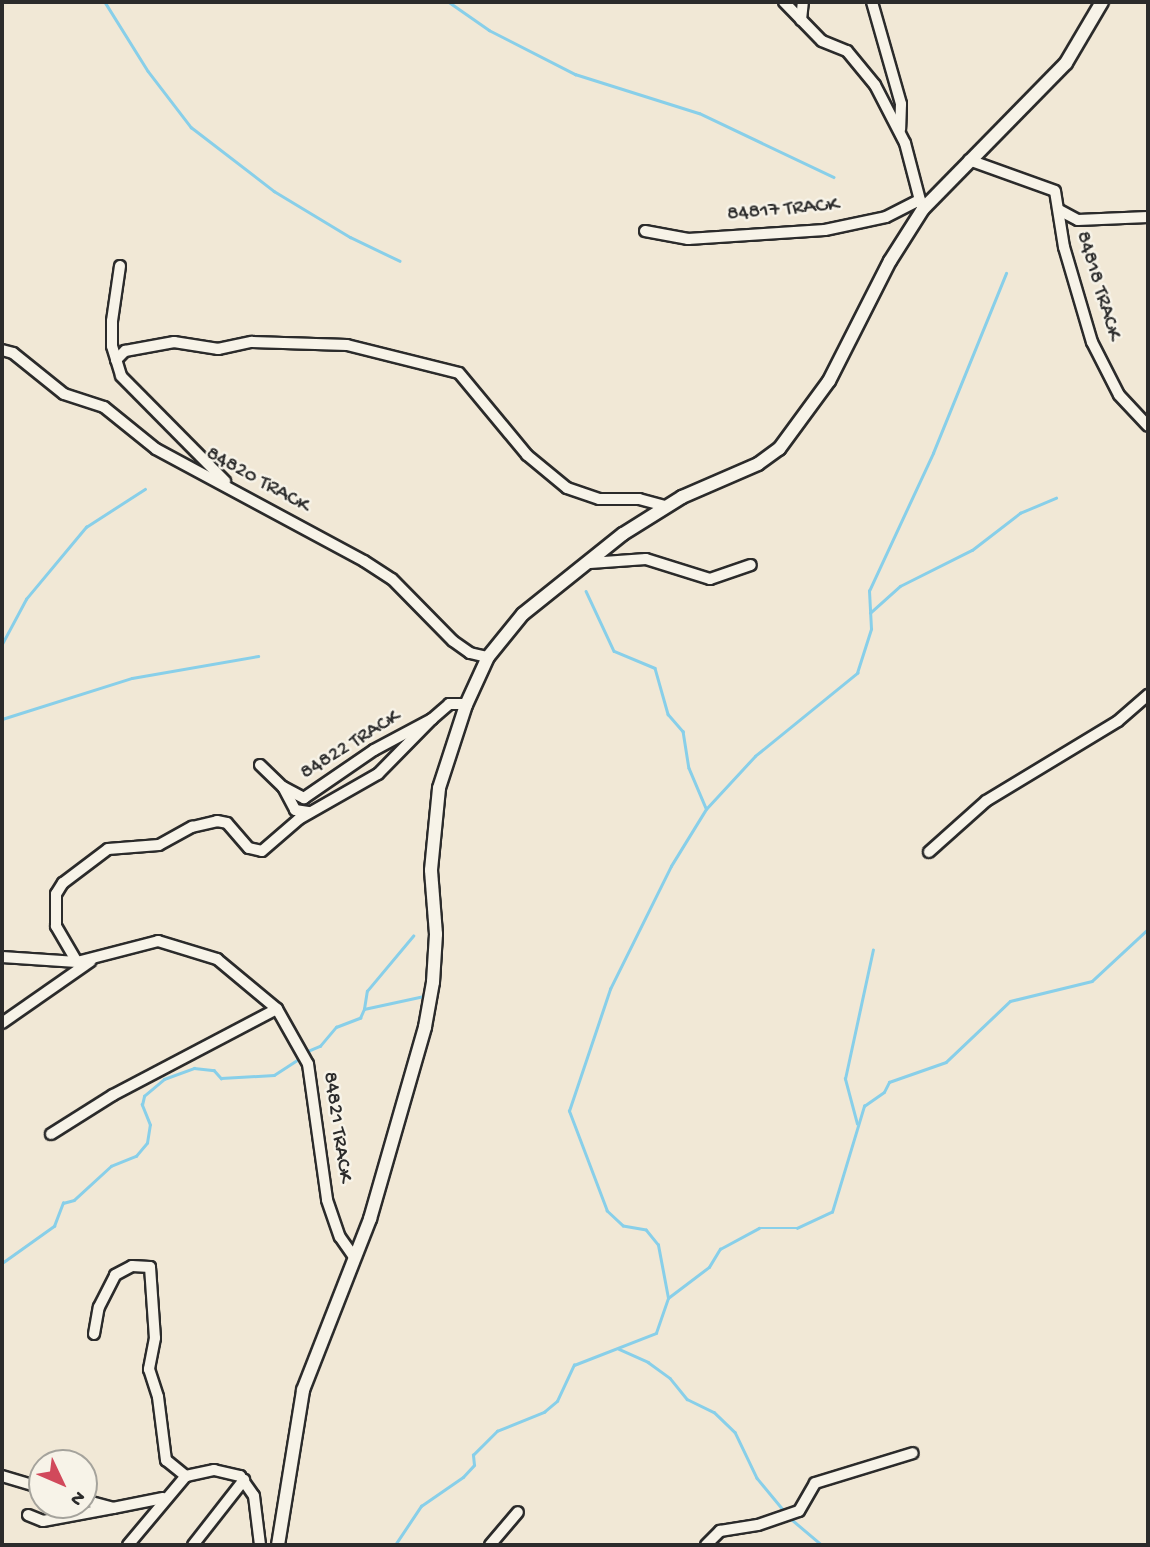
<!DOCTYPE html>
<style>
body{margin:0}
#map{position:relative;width:1150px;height:1547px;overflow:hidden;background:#f1e8d6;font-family:"Gochi Hand",sans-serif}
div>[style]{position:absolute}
.stream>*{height:2.5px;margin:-1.25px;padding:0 1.25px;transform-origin:1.25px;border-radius:1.25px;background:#88cfe9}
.roads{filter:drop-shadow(2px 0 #2b2b2b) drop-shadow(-2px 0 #2b2b2b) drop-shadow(0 2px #2b2b2b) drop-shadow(0 -2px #2b2b2b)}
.minor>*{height:10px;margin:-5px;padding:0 5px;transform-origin:5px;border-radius:5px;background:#f7f3e8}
.tertiary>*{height:12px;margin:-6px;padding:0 6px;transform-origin:6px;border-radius:6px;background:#f7f3e8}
span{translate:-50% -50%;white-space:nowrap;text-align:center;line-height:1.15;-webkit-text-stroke:5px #f7f3e8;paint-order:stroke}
.street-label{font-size:21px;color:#2b2b2b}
.frame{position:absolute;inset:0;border:4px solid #2b2b2b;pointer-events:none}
.north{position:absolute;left:28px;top:1449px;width:70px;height:70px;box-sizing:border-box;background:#f7f3e8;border:2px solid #a5a39c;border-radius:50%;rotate:134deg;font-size:19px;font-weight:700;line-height:28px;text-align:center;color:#2b2b2b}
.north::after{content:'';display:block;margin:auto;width:24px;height:32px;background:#d1495b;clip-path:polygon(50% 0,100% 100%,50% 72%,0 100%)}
</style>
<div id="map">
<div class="stream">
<i style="left:105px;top:2px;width:81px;rotate:58.1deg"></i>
<i style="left:148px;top:71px;width:71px;rotate:52.5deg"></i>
<i style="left:191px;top:127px;width:105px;rotate:37.6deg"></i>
<i style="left:274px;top:191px;width:89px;rotate:31.2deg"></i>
<i style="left:350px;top:237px;width:55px;rotate:25.6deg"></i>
<i style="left:449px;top:2px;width:49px;rotate:35deg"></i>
<i style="left:489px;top:30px;width:97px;rotate:27.1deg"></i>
<i style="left:575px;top:74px;width:130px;rotate:17.5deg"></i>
<i style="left:699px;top:113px;width:149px;rotate:25.4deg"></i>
<i style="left:586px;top:591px;width:66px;rotate:65deg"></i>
<i style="left:614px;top:651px;width:44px;rotate:22.5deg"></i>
<i style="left:655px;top:668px;width:48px;rotate:74.2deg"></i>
<i style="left:668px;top:714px;width:23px;rotate:49deg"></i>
<i style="left:683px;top:731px;width:37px;rotate:81deg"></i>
<i style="left:689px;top:768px;width:43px;rotate:67deg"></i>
<i style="left:870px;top:613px;width:40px;rotate:-42deg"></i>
<i style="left:900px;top:586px;width:80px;rotate:-26.6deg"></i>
<i style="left:972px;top:550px;width:61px;rotate:-37.6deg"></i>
<i style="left:1020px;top:513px;width:39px;rotate:-23deg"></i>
<i style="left:2px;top:644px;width:51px;rotate:-61.9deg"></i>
<i style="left:26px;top:599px;width:94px;rotate:-50.2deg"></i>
<i style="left:86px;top:527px;width:70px;rotate:-32.8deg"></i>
<i style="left:2px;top:719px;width:136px;rotate:-17.5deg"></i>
<i style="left:132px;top:678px;width:128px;rotate:-9.9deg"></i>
<i style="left:364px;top:1009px;width:18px;rotate:-81deg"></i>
<i style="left:367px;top:991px;width:72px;rotate:-50.1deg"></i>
<i style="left:308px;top:1051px;width:13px;rotate:-23deg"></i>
<i style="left:320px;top:1046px;width:25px;rotate:-50deg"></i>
<i style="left:336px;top:1027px;width:26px;rotate:-21deg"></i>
<i style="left:360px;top:1018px;width:10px;rotate:-66deg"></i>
<i style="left:364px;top:1009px;width:61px;rotate:-12.2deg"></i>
<i style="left:857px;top:1124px;width:47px;rotate:-104.9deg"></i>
<i style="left:845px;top:1079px;width:132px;rotate:-77.8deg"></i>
<i style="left:2px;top:1263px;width:64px;rotate:-35.4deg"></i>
<i style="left:54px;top:1226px;width:25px;rotate:-69deg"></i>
<i style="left:63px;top:1203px;width:11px;rotate:-15deg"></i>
<i style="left:74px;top:1200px;width:50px;rotate:-42.6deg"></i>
<i style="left:111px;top:1166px;width:27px;rotate:-22deg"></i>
<i style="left:136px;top:1156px;width:17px;rotate:-50deg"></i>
<i style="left:147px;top:1143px;width:18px;rotate:-81deg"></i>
<i style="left:150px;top:1125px;width:22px;rotate:-112deg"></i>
<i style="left:142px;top:1105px;width:9px;rotate:-77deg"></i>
<i style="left:144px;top:1096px;width:26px;rotate:-40deg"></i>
<i style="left:164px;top:1079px;width:32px;rotate:-20deg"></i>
<i style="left:194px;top:1068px;width:20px;rotate:6deg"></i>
<i style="left:214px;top:1070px;width:11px;rotate:49deg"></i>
<i style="left:221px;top:1078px;width:53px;rotate:-3.2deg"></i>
<i style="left:274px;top:1075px;width:33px;rotate:-33deg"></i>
<i style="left:668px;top:1298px;width:54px;rotate:-100.7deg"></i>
<i style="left:658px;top:1245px;width:19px;rotate:-129deg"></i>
<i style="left:646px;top:1230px;width:23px;rotate:-170deg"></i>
<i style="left:623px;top:1226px;width:22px;rotate:-137deg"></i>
<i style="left:607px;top:1211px;width:107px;rotate:-110.8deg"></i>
<i style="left:569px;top:1111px;width:129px;rotate:-71.4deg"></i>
<i style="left:610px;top:989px;width:137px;rotate:-63.6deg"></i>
<i style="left:671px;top:866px;width:67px;rotate:-58.4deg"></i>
<i style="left:706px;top:809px;width:72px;rotate:-47.2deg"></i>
<i style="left:755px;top:756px;width:132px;rotate:-39.1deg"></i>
<i style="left:857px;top:673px;width:46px;rotate:-72.3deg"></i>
<i style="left:871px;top:629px;width:38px;rotate:-93deg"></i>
<i style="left:869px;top:591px;width:152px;rotate:-65.1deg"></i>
<i style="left:933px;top:453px;width:194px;rotate:-67.9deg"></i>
<i style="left:619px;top:1349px;width:32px;rotate:24deg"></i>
<i style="left:648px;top:1362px;width:27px;rotate:36deg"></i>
<i style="left:670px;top:1378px;width:27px;rotate:51deg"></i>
<i style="left:687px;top:1399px;width:30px;rotate:26deg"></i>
<i style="left:714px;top:1412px;width:29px;rotate:44deg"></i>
<i style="left:735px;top:1432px;width:51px;rotate:64.4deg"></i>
<i style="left:757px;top:1478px;width:45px;rotate:50.4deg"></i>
<i style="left:790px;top:1518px;width:42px;rotate:40.2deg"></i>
<i style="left:395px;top:1545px;width:47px;rotate:-56.3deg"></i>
<i style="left:421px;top:1506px;width:51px;rotate:-34.6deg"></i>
<i style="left:463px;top:1477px;width:16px;rotate:-47deg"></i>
<i style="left:474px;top:1465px;width:10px;rotate:-96deg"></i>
<i style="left:473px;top:1455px;width:34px;rotate:-45deg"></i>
<i style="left:497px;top:1431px;width:51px;rotate:-22deg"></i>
<i style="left:544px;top:1412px;width:17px;rotate:-40deg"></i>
<i style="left:557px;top:1401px;width:40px;rotate:-65deg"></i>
<i style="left:574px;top:1365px;width:88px;rotate:-21.3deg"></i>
<i style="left:656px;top:1333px;width:37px;rotate:-71deg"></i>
<i style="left:668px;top:1298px;width:51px;rotate:-37.1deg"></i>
<i style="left:709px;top:1267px;width:21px;rotate:-59deg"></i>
<i style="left:720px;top:1249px;width:44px;rotate:-28.3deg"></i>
<i style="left:759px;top:1228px;width:38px"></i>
<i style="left:797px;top:1228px;width:38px;rotate:-25deg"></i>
<i style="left:832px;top:1212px;width:111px;rotate:-73.2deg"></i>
<i style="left:864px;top:1106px;width:24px;rotate:-35deg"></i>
<i style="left:884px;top:1092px;width:11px;rotate:-63deg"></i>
<i style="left:889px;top:1082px;width:60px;rotate:-19.3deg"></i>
<i style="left:946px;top:1062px;width:88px;rotate:-43.6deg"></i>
<i style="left:1010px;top:1001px;width:84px;rotate:-13.7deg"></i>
<i style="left:1092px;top:981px;width:76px;rotate:-42.9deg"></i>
</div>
<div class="roads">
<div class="minor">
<i style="left:784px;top:2px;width:54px;rotate:45.7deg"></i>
<i style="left:822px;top:41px;width:27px;rotate:22deg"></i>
<i style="left:847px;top:51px;width:44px;rotate:50.5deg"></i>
<i style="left:875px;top:85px;width:65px;rotate:62.7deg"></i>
<i style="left:905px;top:143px;width:63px;rotate:75.3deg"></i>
<i style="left:872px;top:2px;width:106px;rotate:74.1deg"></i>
<i style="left:901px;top:104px;width:25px;rotate:92deg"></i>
<i style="left:801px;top:20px;width:18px;rotate:-84deg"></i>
<i style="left:969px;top:160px;width:91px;rotate:19.8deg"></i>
<i style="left:1055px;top:191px;width:57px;rotate:80.9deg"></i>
<i style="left:1064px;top:247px;width:99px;rotate:73.6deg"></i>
<i style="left:1092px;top:342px;width:59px;rotate:63deg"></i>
<i style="left:1119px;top:395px;width:42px;rotate:46.9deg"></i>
<i style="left:1059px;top:210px;width:21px;rotate:28deg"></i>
<i style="left:1078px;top:220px;width:70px;rotate:-2.5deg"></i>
<i style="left:645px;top:231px;width:44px;rotate:10.5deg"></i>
<i style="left:688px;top:239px;width:137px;rotate:-3.8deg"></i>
<i style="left:825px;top:230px;width:62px;rotate:-12deg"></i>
<i style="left:886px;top:217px;width:38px;rotate:-27deg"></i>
<i style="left:120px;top:266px;width:56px;rotate:98.3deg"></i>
<i style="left:112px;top:321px;width:25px;rotate:90deg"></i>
<i style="left:112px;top:346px;width:31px;rotate:73deg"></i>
<i style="left:121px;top:376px;width:148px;rotate:45.3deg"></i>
<i style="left:2px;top:350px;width:11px;rotate:15deg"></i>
<i style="left:13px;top:353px;width:65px;rotate:38.8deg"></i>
<i style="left:64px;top:394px;width:42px;rotate:18deg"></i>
<i style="left:104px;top:407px;width:67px;rotate:38.9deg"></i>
<i style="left:156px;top:449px;width:236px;rotate:28.3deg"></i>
<i style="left:364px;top:561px;width:33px;rotate:33deg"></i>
<i style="left:392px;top:579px;width:87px;rotate:45.5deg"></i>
<i style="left:453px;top:641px;width:21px;rotate:35deg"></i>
<i style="left:470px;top:653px;width:18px;rotate:13deg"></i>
<i style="left:116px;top:360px;width:13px;rotate:-45deg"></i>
<i style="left:125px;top:351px;width:50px;rotate:-10.4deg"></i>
<i style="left:174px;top:342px;width:45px;rotate:9deg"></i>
<i style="left:218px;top:349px;width:35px;rotate:-12deg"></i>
<i style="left:252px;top:342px;width:95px;rotate:1.8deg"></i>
<i style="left:347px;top:345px;width:115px;rotate:14deg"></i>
<i style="left:459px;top:373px;width:107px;rotate:50.3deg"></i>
<i style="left:527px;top:455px;width:52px;rotate:39.5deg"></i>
<i style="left:567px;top:488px;width:34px;rotate:19deg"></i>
<i style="left:599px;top:499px;width:40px"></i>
<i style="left:639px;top:499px;width:28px;rotate:15deg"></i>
<i style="left:590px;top:563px;width:56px;rotate:-4.1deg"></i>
<i style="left:646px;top:559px;width:67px;rotate:17.4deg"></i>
<i style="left:710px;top:579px;width:43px;rotate:-18.9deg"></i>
<i style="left:260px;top:765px;width:32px;rotate:44deg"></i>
<i style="left:283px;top:787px;width:24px;rotate:28deg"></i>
<i style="left:304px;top:798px;width:85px;rotate:-34.4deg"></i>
<i style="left:374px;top:750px;width:66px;rotate:-28.1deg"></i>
<i style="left:432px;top:719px;width:23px;rotate:-41deg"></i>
<i style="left:449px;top:704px;width:17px"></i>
<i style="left:283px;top:787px;width:26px;rotate:62deg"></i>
<i style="left:295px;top:810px;width:15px;rotate:8deg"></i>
<i style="left:929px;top:852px;width:76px;rotate:-41.8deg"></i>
<i style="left:986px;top:801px;width:154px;rotate:-31.2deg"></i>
<i style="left:1118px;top:721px;width:40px;rotate:-41deg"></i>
<i style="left:2px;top:957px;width:75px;rotate:3.8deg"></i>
<i style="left:77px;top:962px;width:84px;rotate:-14.5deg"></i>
<i style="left:158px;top:941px;width:62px;rotate:17deg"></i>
<i style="left:217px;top:959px;width:78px;rotate:39.8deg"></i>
<i style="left:277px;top:1009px;width:63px;rotate:60.6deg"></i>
<i style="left:308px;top:1064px;width:137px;rotate:82deg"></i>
<i style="left:327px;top:1200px;width:39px;rotate:71deg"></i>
<i style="left:340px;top:1237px;width:24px;rotate:55deg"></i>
<i style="left:77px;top:962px;width:42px;rotate:-120.3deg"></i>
<i style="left:56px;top:926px;width:32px;rotate:-90deg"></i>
<i style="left:56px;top:894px;width:13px;rotate:-58deg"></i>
<i style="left:63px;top:883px;width:56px;rotate:-37.1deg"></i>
<i style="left:108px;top:849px;width:51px;rotate:-4.5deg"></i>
<i style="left:159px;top:845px;width:38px;rotate:-29deg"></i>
<i style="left:192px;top:827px;width:26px;rotate:-13deg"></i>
<i style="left:217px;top:821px;width:10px;rotate:11deg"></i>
<i style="left:227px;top:823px;width:33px;rotate:49deg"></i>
<i style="left:249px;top:848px;width:13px;rotate:13deg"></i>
<i style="left:262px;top:851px;width:49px;rotate:-40.9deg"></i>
<i style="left:299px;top:819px;width:91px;rotate:-29.7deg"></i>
<i style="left:378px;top:774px;width:77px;rotate:-45.5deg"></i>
<i style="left:2px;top:1023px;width:108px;rotate:-34.9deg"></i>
<i style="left:51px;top:1134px;width:73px;rotate:-32.2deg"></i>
<i style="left:113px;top:1095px;width:185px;rotate:-27.7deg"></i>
<i style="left:94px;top:1334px;width:27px;rotate:-80deg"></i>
<i style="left:99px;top:1307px;width:36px;rotate:-63deg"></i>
<i style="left:115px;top:1275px;width:19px;rotate:-28deg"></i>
<i style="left:132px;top:1266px;width:18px;rotate:3deg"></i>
<i style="left:150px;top:1267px;width:71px;rotate:86deg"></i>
<i style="left:155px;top:1338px;width:32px;rotate:101deg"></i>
<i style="left:149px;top:1369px;width:29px;rotate:72deg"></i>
<i style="left:158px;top:1397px;width:64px;rotate:82.8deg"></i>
<i style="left:166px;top:1460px;width:26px;rotate:39deg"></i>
<i style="left:2px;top:1476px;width:42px;rotate:16.7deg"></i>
<i style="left:84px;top:1500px;width:30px;rotate:15deg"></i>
<i style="left:113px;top:1508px;width:51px;rotate:-11.3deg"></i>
<i style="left:28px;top:1515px;width:16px;rotate:22deg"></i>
<i style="left:43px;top:1521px;width:71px;rotate:-10.5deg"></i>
<i style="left:128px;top:1545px;width:90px;rotate:-50deg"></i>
<i style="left:186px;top:1476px;width:29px;rotate:-12deg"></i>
<i style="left:214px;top:1470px;width:27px;rotate:13deg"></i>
<i style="left:240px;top:1476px;width:24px;rotate:55deg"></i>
<i style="left:254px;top:1496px;width:49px;rotate:83deg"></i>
<i style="left:193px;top:1545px;width:83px;rotate:-51.9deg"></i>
<i style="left:490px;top:1545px;width:43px;rotate:-49.7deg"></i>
<i style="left:706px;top:1545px;width:20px;rotate:-45deg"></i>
<i style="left:720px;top:1531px;width:38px;rotate:-9deg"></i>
<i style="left:758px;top:1525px;width:43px;rotate:-18.9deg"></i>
<i style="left:799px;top:1511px;width:32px;rotate:-60deg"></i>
<i style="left:815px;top:1483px;width:102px;rotate:-17deg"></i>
</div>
<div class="tertiary">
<i style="left:278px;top:1545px;width:157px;rotate:-80.8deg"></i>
<i style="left:303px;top:1390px;width:184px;rotate:-68.6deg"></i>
<i style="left:370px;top:1219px;width:200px;rotate:-74deg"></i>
<i style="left:425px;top:1027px;width:46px;rotate:-79.9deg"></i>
<i style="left:433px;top:982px;width:48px;rotate:-86.4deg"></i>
<i style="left:436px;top:934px;width:64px;rotate:-94.5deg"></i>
<i style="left:431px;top:870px;width:82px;rotate:-84.4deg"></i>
<i style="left:439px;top:788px;width:87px;rotate:-72deg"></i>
<i style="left:466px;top:705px;width:53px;rotate:-65.4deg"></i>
<i style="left:488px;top:657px;width:55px;rotate:-50.9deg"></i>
<i style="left:523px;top:614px;width:128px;rotate:-38.7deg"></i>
<i style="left:623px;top:534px;width:70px;rotate:-32.1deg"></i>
<i style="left:682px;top:497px;width:83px;rotate:-23.5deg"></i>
<i style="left:758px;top:464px;width:26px;rotate:-36deg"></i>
<i style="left:779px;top:449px;width:84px;rotate:-53.7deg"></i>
<i style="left:829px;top:381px;width:135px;rotate:-63.1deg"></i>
<i style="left:890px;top:261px;width:62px;rotate:-57.6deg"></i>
<i style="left:923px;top:209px;width:204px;rotate:-45.6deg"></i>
<i style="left:1066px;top:63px;width:71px;rotate:-59.5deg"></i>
</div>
</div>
<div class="street-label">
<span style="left:783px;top:211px;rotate:-5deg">84817 TRACK</span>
<span style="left:1097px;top:286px;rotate:73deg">84818 TRACK</span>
<span style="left:257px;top:481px;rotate:29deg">84820 TRACK</span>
<span style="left:351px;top:746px;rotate:-32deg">84822 TRACK</span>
<span style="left:336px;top:1127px;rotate:82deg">84821 TRACK</span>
</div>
<div class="frame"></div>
<div class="north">N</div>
</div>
